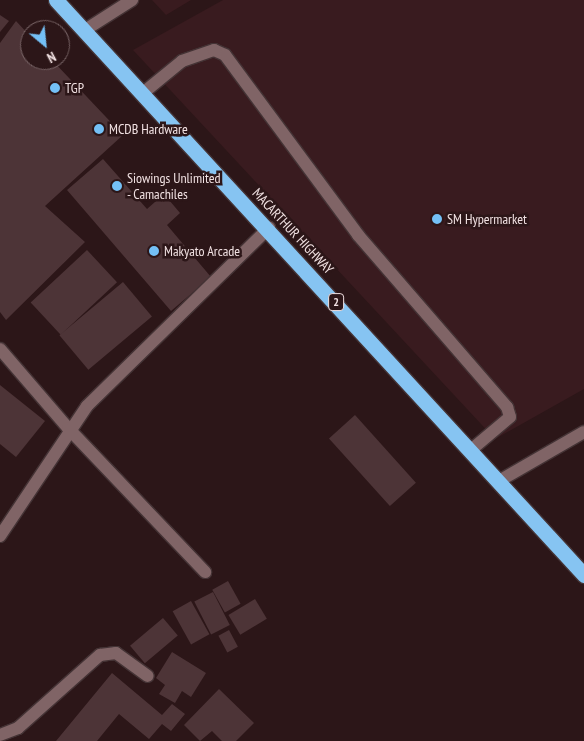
<!DOCTYPE html>
<style>
body{margin:0}
#map{position:relative;width:584px;height:741px;overflow:hidden;background:#2c1618;font-family:"PT Sans Narrow",sans-serif}
div>[style]{position:absolute}
.built>*{inset:0;background:#391b1f}
.building>*{inset:0;background:#4d3437;transform-origin:0 0}
.roads{filter:drop-shadow(1px 0 #443335) drop-shadow(-1px 0 #443335) drop-shadow(0 1px #443335) drop-shadow(0 -1px #443335)}
.lane>*{height:12px;margin:-6px;padding:0 6px;transform-origin:6px;border-radius:6px;background:#806466}
.street>*{height:12px;margin:-6px;padding:0 6px;transform-origin:6px;border-radius:6px;background:#806466}
.highway>*{height:15px;margin:-7.5px;padding:0 7.5px;transform-origin:7.5px;border-radius:7.5px;background:#86c4f2}
.dots>*{width:14px;height:14px;translate:-50% -50%;box-sizing:border-box;border:2px solid #2c1618;border-radius:50%}
span{translate:-50% -50%;white-space:nowrap;text-align:center;line-height:1.15;-webkit-text-stroke:5px #2c1618;paint-order:stroke}
.shield-label span{padding:1px 4px;background:#2c1618;border:1px solid;border-radius:4px;-webkit-text-stroke-width:0}
.shield-label{font-size:12px;color:#f1e1e2;font-weight:700}
.poi-label{font-size:14px;color:#f1e1e2}
.left{translate:0 -50%;text-align:left}
.street-label{font-size:14px;color:#f1e1e2}
.north{position:absolute;left:20px;top:20px;width:50px;height:50px;box-sizing:border-box;background:#2c1618;border:1px solid #7b6769;border-radius:50%;rotate:152deg;font-size:14px;font-weight:700;line-height:20px;text-align:center;color:#f1e1e2}
.north::after{content:'';display:block;margin:auto;width:18px;height:22px;background:#74c0f6;clip-path:polygon(50% 0,100% 100%,50% 72%,0 100%)}
</style>
<div id="map">
<div class="built">
<i style="clip-path:polygon(152px 0,191px 0,166px 15px)"></i>
<i style="clip-path:polygon(223px 0,584px 0,584px 389px,495px 439px,133px 50px)"></i>
</div>
<div class="building">
<i style="clip-path:polygon(0 15px,9px 21px,0 32px)"></i>
<i style="clip-path:polygon(16px 21px,30px 36px,30px 60px,52px 60px,123px 135px,45px 206px,85px 242px,6px 320px,0 312px,0 43px)"></i>
<i style="clip-path:polygon(103px 159px,147px 209px,164px 194px,180px 213px,167px 225px,211px 277px,171px 311px,67px 190px)"></i>
<i style="left:87px;top:250px;width:44px;height:77px;rotate:47deg"></i>
<i style="left:123px;top:282px;width:45px;height:83px;rotate:50deg"></i>
<i style="clip-path:polygon(0 385px,45px 421px,16px 457px,0 444px)"></i>
<i style="left:355px;top:415px;width:91px;height:35px;rotate:48deg"></i>
<i style="left:228px;top:581px;width:26px;height:18px;rotate:61deg"></i>
<i style="left:213px;top:592px;width:37px;height:21px;rotate:63deg"></i>
<i style="left:255px;top:599px;width:23px;height:31px;rotate:59deg"></i>
<i style="left:191px;top:601px;width:38px;height:21px;rotate:61deg"></i>
<i style="left:163px;top:618px;width:23px;height:43px;rotate:50deg"></i>
<i style="left:229px;top:630px;width:19px;height:12px;rotate:62deg"></i>
<i style="clip-path:polygon(172px 652px,206px 673px,191px 697px,182px 691px,175px 703px,159px 694px,165px 685px,156px 678px)"></i>
<i style="clip-path:polygon(112px 673px,162px 715px,172px 704px,185px 714px,171px 731px,162px 724px,149px 739px,119px 714px,97px 741px,56px 741px)"></i>
<i style="clip-path:polygon(219px 689px,254px 723px,236px 741px,222px 741px,212px 731px,200px 741px,184px 725px)"></i>
</div>
<div class="roads">
<div class="lane">
<i style="left:85px;top:30px;width:56px;rotate:-32.6deg"></i>
<i style="left:143px;top:93px;width:50px;rotate:-39.4deg"></i>
<i style="left:182px;top:61px;width:34px;rotate:-19deg"></i>
<i style="left:214px;top:50px;width:12px;rotate:24deg"></i>
<i style="left:225px;top:55px;width:224px;rotate:53.5deg"></i>
<i style="left:358px;top:235px;width:228px;rotate:49.1deg"></i>
<i style="left:507px;top:407px;width:10px;rotate:73deg"></i>
<i style="left:510px;top:417px;width:51px;rotate:139.8deg"></i>
<i style="left:0;top:349px;width:104px;rotate:49.3deg"></i>
<i style="left:68px;top:428px;width:199px;rotate:46.4deg"></i>
<i style="left:0;top:735px;width:19px;rotate:-21deg"></i>
<i style="left:18px;top:728px;width:110px;rotate:-41.7deg"></i>
<i style="left:100px;top:655px;width:16px;rotate:-7deg"></i>
<i style="left:116px;top:653px;width:39px;rotate:36deg"></i>
</div>
<div class="street">
<i style="left:499px;top:481px;width:98px;rotate:-30deg"></i>
<i style="left:0;top:536px;width:156px;rotate:-56.2deg"></i>
<i style="left:87px;top:406px;width:255px;rotate:-44.4deg"></i>
</div>
<div class="highway">
<i style="left:56px;top:0;width:781px;rotate:47.44deg"></i>
</div>
</div>
<div class="dots">
<i style="left:55px;top:88px;background:#74c0f6"></i>
<i style="left:99px;top:129px;background:#74c0f6"></i>
<i style="left:117px;top:186px;background:#74c0f6"></i>
<i style="left:437px;top:219px;background:#74c0f6"></i>
<i style="left:154px;top:251px;background:#74c0f6"></i>
</div>
<div class="shield-label">
<span style="left:336px;top:302px">2</span>
</div>
<div class="poi-label">
<span class="left" style="left:65px;top:88px">TGP</span>
<span class="left" style="left:109px;top:129px">MCDB Hardware</span>
<span class="left" style="left:127px;top:186px">Siowings Unlimited<br>- Camachiles</span>
<span class="left" style="left:447px;top:219px">SM Hypermarket</span>
<span class="left" style="left:164px;top:251px">Makyato Arcade</span>
</div>
<div class="street-label">
<span style="left:293px;top:231px;rotate:47deg">MACARTHUR HIGHWAY</span>
</div>
<div class="north">N</div>
</div>
